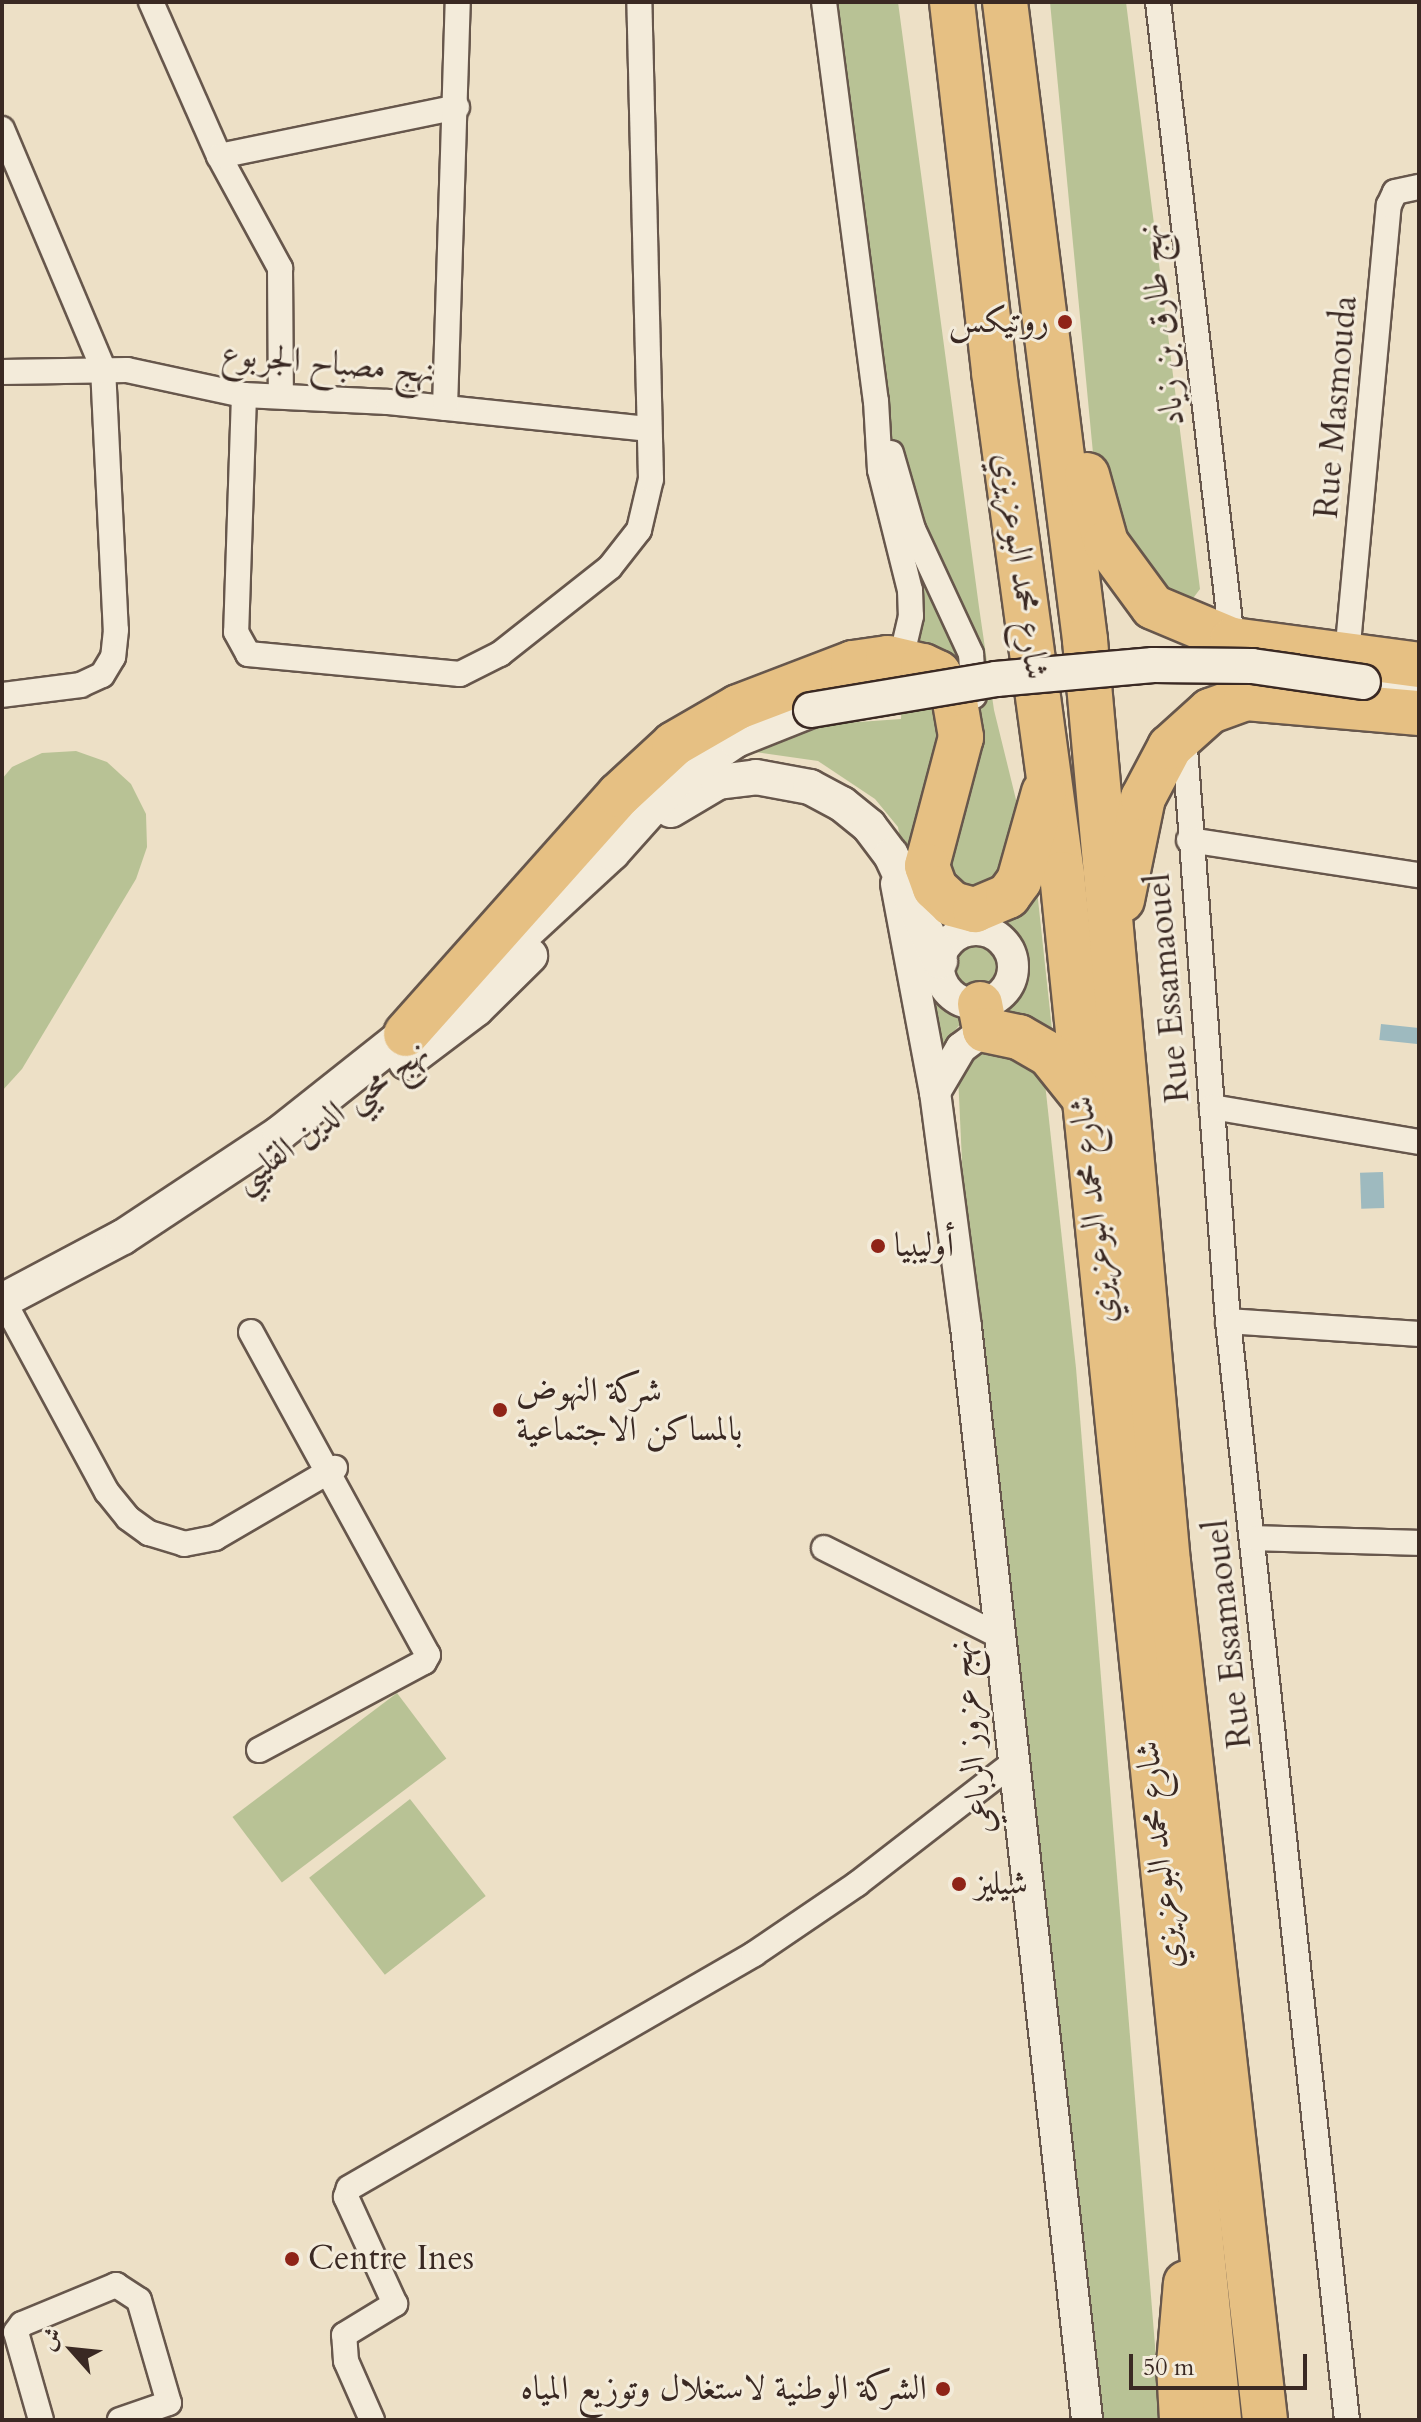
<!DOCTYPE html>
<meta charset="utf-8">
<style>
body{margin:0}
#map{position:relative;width:1421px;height:2422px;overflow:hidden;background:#ede0c6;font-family:Cardo,Amiri,serif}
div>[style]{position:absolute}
.green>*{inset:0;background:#b8c295;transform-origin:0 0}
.water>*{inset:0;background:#9ebabf;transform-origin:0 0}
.roads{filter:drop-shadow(2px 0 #67574c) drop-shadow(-2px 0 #67574c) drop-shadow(0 2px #67574c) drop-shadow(0 -2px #67574c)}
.minor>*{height:24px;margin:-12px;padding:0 12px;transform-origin:12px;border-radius:12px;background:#f3ebda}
.tertiary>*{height:30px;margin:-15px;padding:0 15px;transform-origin:15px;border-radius:15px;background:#f3ebda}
.tertiary>.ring{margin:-15px;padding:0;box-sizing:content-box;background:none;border:30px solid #f3ebda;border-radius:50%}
.secondary>*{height:34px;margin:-17px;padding:0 17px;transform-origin:17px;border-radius:17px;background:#f3ebda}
.motorway>*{height:44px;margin:-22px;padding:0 22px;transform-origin:22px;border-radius:22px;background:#e6c083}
.bridges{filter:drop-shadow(2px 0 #3a2923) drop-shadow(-2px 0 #3a2923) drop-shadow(0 2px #3a2923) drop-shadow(0 -2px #3a2923)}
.secondary-bridge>*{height:34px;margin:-17px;padding:0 17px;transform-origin:17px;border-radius:17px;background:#f3ebda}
.dots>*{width:22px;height:22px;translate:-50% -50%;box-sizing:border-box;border:4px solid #f3ebda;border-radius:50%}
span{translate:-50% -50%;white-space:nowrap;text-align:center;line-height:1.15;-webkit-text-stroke:6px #f3ebda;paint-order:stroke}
.poi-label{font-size:34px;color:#3a2923}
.right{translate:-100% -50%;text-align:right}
.left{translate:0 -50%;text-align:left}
.street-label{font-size:34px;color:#3a2923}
.frame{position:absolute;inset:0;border:4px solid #3a2923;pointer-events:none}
.north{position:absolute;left:32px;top:2310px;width:80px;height:80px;-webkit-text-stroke:6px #f3ebda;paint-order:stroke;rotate:297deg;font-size:22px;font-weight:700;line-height:32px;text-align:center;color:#3a2923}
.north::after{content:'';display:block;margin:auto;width:28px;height:36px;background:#3a2923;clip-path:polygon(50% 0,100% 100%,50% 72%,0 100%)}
.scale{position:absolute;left:1129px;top:2354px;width:178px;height:36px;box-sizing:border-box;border:4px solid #3a2923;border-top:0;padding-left:10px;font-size:24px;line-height:28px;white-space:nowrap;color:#3a2923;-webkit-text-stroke:6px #f3ebda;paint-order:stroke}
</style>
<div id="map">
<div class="green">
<i style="clip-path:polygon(831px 2px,898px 2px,979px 607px,994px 710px,1036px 881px,1054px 1048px,962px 1022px,937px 1052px,898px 827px,875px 799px,818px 761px,755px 752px,764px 742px,830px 724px,901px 719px,907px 589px)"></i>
<i style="clip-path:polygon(1050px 2px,1126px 2px,1200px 589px,1188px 605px,1141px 576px,1109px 531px,1093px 453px)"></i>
<i style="clip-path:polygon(76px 751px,107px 762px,131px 784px,146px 814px,147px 847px,136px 879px,22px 1069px,2px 1091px,2px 779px,12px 767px,42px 753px)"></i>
<i style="clip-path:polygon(988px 1040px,1044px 1074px,1076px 1368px,1161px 2420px,1102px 2420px,969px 1313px,958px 1075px)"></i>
<i style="left:397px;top:1693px;width:82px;height:206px;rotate:53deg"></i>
<i style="left:410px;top:1799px;width:123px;height:128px;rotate:52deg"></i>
</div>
<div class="water">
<i style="left:1381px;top:1024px;width:38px;height:16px;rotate:6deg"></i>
<i style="left:1383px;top:1172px;width:36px;height:23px;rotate:88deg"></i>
</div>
<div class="roads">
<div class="minor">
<i style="left:151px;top:2px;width:168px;rotate:66.2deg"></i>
<i style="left:219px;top:156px;width:128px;rotate:61.4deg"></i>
<i style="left:280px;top:268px;width:128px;rotate:89.6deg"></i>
<i style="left:824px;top:2px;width:402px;rotate:82.6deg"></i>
<i style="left:876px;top:401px;width:69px;rotate:86.7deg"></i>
<i style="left:880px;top:470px;width:124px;rotate:76deg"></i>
<i style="left:910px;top:590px;width:26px;rotate:88deg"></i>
<i style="left:911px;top:616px;width:44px;rotate:103.1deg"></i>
<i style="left:1158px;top:2px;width:642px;rotate:83.38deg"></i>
<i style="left:2px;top:129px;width:259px;rotate:67.1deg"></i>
<i style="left:103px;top:368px;width:262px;rotate:87.2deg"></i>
<i style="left:116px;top:630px;width:27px;rotate:96deg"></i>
<i style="left:113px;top:657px;width:21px;rotate:121deg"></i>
<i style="left:102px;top:675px;width:23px;rotate:155deg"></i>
<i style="left:81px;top:685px;width:80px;rotate:172.8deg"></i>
<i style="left:219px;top:156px;width:243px;rotate:-11.6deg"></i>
<i style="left:2px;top:372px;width:125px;rotate:-0.9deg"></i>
<i style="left:127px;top:370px;width:120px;rotate:12.1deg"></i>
<i style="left:244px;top:395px;width:144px;rotate:2.8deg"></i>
<i style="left:388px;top:402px;width:261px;rotate:5.9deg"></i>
<i style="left:244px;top:395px;width:237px;rotate:91.9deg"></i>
<i style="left:236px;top:632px;width:25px;rotate:61deg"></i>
<i style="left:248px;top:654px;width:213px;rotate:5.4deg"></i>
<i style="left:460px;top:674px;width:45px;rotate:-26.6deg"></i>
<i style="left:500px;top:654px;width:140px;rotate:-38.3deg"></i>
<i style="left:610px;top:567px;width:47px;rotate:-51.9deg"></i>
<i style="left:639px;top:530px;width:52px;rotate:-76.8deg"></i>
<i style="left:651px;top:479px;width:477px;rotate:-91.4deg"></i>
<i style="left:445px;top:408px;width:406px;rotate:-88.2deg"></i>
<i style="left:891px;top:453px;width:79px;rotate:73.9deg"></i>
<i style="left:913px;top:529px;width:138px;rotate:65.1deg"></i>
<i style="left:971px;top:654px;width:42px;rotate:85.9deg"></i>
<i style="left:1347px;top:655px;width:452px;rotate:-84.7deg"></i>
<i style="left:1389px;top:205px;width:14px;rotate:-65deg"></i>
<i style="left:1395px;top:192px;width:25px;rotate:-12deg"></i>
<i style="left:1184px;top:735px;width:588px;rotate:85.71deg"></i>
<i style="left:1228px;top:1321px;width:1105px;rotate:83.82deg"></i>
<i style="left:1189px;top:840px;width:233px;rotate:8.7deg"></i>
<i style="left:1212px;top:1107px;width:210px;rotate:9.6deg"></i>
<i style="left:3px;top:1300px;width:218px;rotate:61.6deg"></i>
<i style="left:107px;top:1492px;width:33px;rotate:51deg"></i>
<i style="left:128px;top:1518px;width:26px;rotate:36deg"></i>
<i style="left:149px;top:1533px;width:37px;rotate:17deg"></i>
<i style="left:184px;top:1544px;width:32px;rotate:-11deg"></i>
<i style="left:215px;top:1538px;width:139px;rotate:-30.3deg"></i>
<i style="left:1228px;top:1321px;width:191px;rotate:3.9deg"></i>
<i style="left:251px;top:1332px;width:368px;rotate:61.3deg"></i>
<i style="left:428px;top:1655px;width:8px;rotate:120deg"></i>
<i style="left:424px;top:1662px;width:187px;rotate:151.9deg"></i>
<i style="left:1254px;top:1538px;width:165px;rotate:1.7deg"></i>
<i style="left:824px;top:1548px;width:195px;rotate:26.6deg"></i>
<i style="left:41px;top:2420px;width:91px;rotate:-105.9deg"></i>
<i style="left:16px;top:2332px;width:10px;rotate:-53deg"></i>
<i style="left:22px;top:2324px;width:102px;rotate:-22.5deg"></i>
<i style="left:116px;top:2285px;width:27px;rotate:33deg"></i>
<i style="left:139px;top:2300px;width:107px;rotate:73.8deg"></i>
<i style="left:169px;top:2403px;width:52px;rotate:160.9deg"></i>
<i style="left:372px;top:2420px;width:64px;rotate:-113.8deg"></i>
<i style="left:346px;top:2361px;width:26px;rotate:-94deg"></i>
<i style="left:344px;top:2335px;width:60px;rotate:-31.3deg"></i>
<i style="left:395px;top:2304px;width:118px;rotate:-114.6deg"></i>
<i style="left:346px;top:2197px;width:9px;rotate:-72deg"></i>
<i style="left:349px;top:2188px;width:468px;rotate:-30deg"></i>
<i style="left:754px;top:1954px;width:125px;rotate:-34.2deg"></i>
<i style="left:857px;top:1884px;width:197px;rotate:-37.8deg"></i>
</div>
<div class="tertiary">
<i style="left:896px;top:884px;width:212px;rotate:79.4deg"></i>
<i style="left:935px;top:1092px;width:237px;rotate:82.5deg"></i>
<i style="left:966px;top:1327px;width:1100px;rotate:83.68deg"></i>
<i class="ring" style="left:939px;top:930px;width:44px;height:44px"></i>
<i style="left:935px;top:1092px;width:51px;rotate:-59.4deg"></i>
<i style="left:961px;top:1048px;width:30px;rotate:-37deg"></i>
</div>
<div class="secondary">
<i style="left:1363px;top:682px;width:56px;rotate:7.1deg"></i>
<i style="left:671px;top:810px;width:55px;rotate:-30.8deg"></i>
<i style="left:718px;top:782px;width:38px;rotate:-7deg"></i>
<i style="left:756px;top:777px;width:55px;rotate:10.5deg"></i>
<i style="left:810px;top:787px;width:36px;rotate:28deg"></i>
<i style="left:842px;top:804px;width:35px;rotate:39deg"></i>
<i style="left:869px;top:826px;width:36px;rotate:53deg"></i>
<i style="left:891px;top:855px;width:117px;rotate:65.2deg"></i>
<i style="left:484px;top:971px;width:174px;rotate:-42.7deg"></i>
<i style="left:612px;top:853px;width:98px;rotate:-48.3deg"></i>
<i style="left:677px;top:780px;width:71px;rotate:-34.1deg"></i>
<i style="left:736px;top:740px;width:81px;rotate:-21.8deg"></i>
<i style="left:406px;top:1062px;width:88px;rotate:-37.1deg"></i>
<i style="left:476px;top:1009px;width:76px;rotate:-44.5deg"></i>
<i style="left:2px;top:1301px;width:137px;rotate:-27.9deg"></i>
<i style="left:123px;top:1237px;width:188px;rotate:-33.5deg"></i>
<i style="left:280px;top:1133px;width:184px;rotate:-38.4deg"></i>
</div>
<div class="motorway">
<i style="left:952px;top:2px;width:372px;rotate:83.5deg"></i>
<i style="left:994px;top:372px;width:507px;rotate:82.29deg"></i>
<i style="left:1062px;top:874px;width:1554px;rotate:84.2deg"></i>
<i style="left:1005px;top:2px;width:643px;rotate:82.85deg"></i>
<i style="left:1085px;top:640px;width:926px;rotate:84.86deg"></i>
<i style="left:1168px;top:1562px;width:863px;rotate:83.55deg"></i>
<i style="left:1087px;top:475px;width:71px;rotate:74.4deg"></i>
<i style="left:1106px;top:543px;width:79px;rotate:53.7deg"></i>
<i style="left:1153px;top:607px;width:86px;rotate:22.7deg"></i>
<i style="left:1232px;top:640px;width:189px;rotate:7.6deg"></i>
<i style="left:1122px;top:900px;width:104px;rotate:-78.4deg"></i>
<i style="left:1143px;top:798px;width:58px;rotate:-62.1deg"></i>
<i style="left:1170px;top:747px;width:54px;rotate:-42deg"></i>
<i style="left:1210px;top:711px;width:38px;rotate:-20deg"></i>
<i style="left:1246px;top:698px;width:174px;rotate:5deg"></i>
<i style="left:980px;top:1004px;width:26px;rotate:79deg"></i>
<i style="left:985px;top:1030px;width:35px;rotate:12deg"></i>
<i style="left:1019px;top:1037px;width:34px;rotate:30deg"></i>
<i style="left:1049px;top:1054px;width:51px;rotate:51.3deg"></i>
<i style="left:406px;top:1034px;width:320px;rotate:-48.3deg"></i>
<i style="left:619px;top:795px;width:75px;rotate:-42.8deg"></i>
<i style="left:674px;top:744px;width:74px;rotate:-30deg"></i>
<i style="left:738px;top:707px;width:123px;rotate:-20.9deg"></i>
<i style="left:853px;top:663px;width:35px;rotate:-8deg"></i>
<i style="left:888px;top:658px;width:36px;rotate:13deg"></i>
<i style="left:923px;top:666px;width:17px;rotate:25deg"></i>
<i style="left:938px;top:673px;width:28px;rotate:55deg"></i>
<i style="left:954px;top:696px;width:42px;rotate:80.3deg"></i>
<i style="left:961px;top:737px;width:133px;rotate:104.8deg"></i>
<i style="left:927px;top:866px;width:23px;rotate:70deg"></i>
<i style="left:935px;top:888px;width:23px;rotate:43deg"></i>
<i style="left:952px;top:904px;width:24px;rotate:15deg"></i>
<i style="left:975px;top:910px;width:36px;rotate:-23deg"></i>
<i style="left:1008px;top:896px;width:19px;rotate:-54deg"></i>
<i style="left:1019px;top:881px;width:92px;rotate:-74.3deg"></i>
<i style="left:1182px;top:2420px;width:56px;rotate:-93.1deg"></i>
<i style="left:1179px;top:2364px;width:81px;rotate:-85.1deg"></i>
</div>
</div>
<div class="bridges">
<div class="secondary-bridge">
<i style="left:811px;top:710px;width:188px;rotate:-9.5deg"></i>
<i style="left:996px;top:679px;width:158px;rotate:-5.1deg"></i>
<i style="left:1153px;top:665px;width:99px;rotate:0.6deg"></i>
<i style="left:1252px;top:666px;width:112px;rotate:8.2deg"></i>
</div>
</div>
<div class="dots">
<i style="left:1065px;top:322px;background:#8f2418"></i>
<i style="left:878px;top:1246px;background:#8f2418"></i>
<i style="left:500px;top:1410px;background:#8f2418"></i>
<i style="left:959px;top:1884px;background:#8f2418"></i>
<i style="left:292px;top:2259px;background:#8f2418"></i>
<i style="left:943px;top:2389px;background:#8f2418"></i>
</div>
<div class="poi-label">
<span class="right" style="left:1049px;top:322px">روتيكس</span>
<span class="left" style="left:894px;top:1246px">أوليبيا</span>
<span class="left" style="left:516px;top:1410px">شركة النهوض<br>بالمساكن الاجتماعية</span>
<span class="left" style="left:975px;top:1884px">شيليز</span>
<span class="left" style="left:308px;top:2259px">Centre Ines</span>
<span class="right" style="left:927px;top:2389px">الشركة الوطنية لاستغلال وتوزيع المياه</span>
</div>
<div class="street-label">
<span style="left:1161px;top:325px;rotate:-97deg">نهج طارق بن زياد</span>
<span style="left:328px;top:363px;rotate:5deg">نهج مصباح الجربوع</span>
<span style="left:1336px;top:407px;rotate:-85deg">Rue Masmouda</span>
<span style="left:1021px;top:566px;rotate:82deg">شارع محمد البوعزيزي</span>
<span style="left:1168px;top:988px;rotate:-95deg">Rue Essamaouel</span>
<span style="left:331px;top:1116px;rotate:-36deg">نهج محيي الدين القليبي</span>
<span style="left:1093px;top:1210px;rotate:-96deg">شارع محمد البوعزيزي</span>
<span style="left:1228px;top:1634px;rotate:-96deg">Rue Essamaouel</span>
<span style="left:971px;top:1737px;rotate:-97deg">نهج عزوز الرباعي</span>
<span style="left:1159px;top:1855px;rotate:-96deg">شارع محمد البوعزيزي</span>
</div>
<div class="frame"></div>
<div class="north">ش</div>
<div class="scale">50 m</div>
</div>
